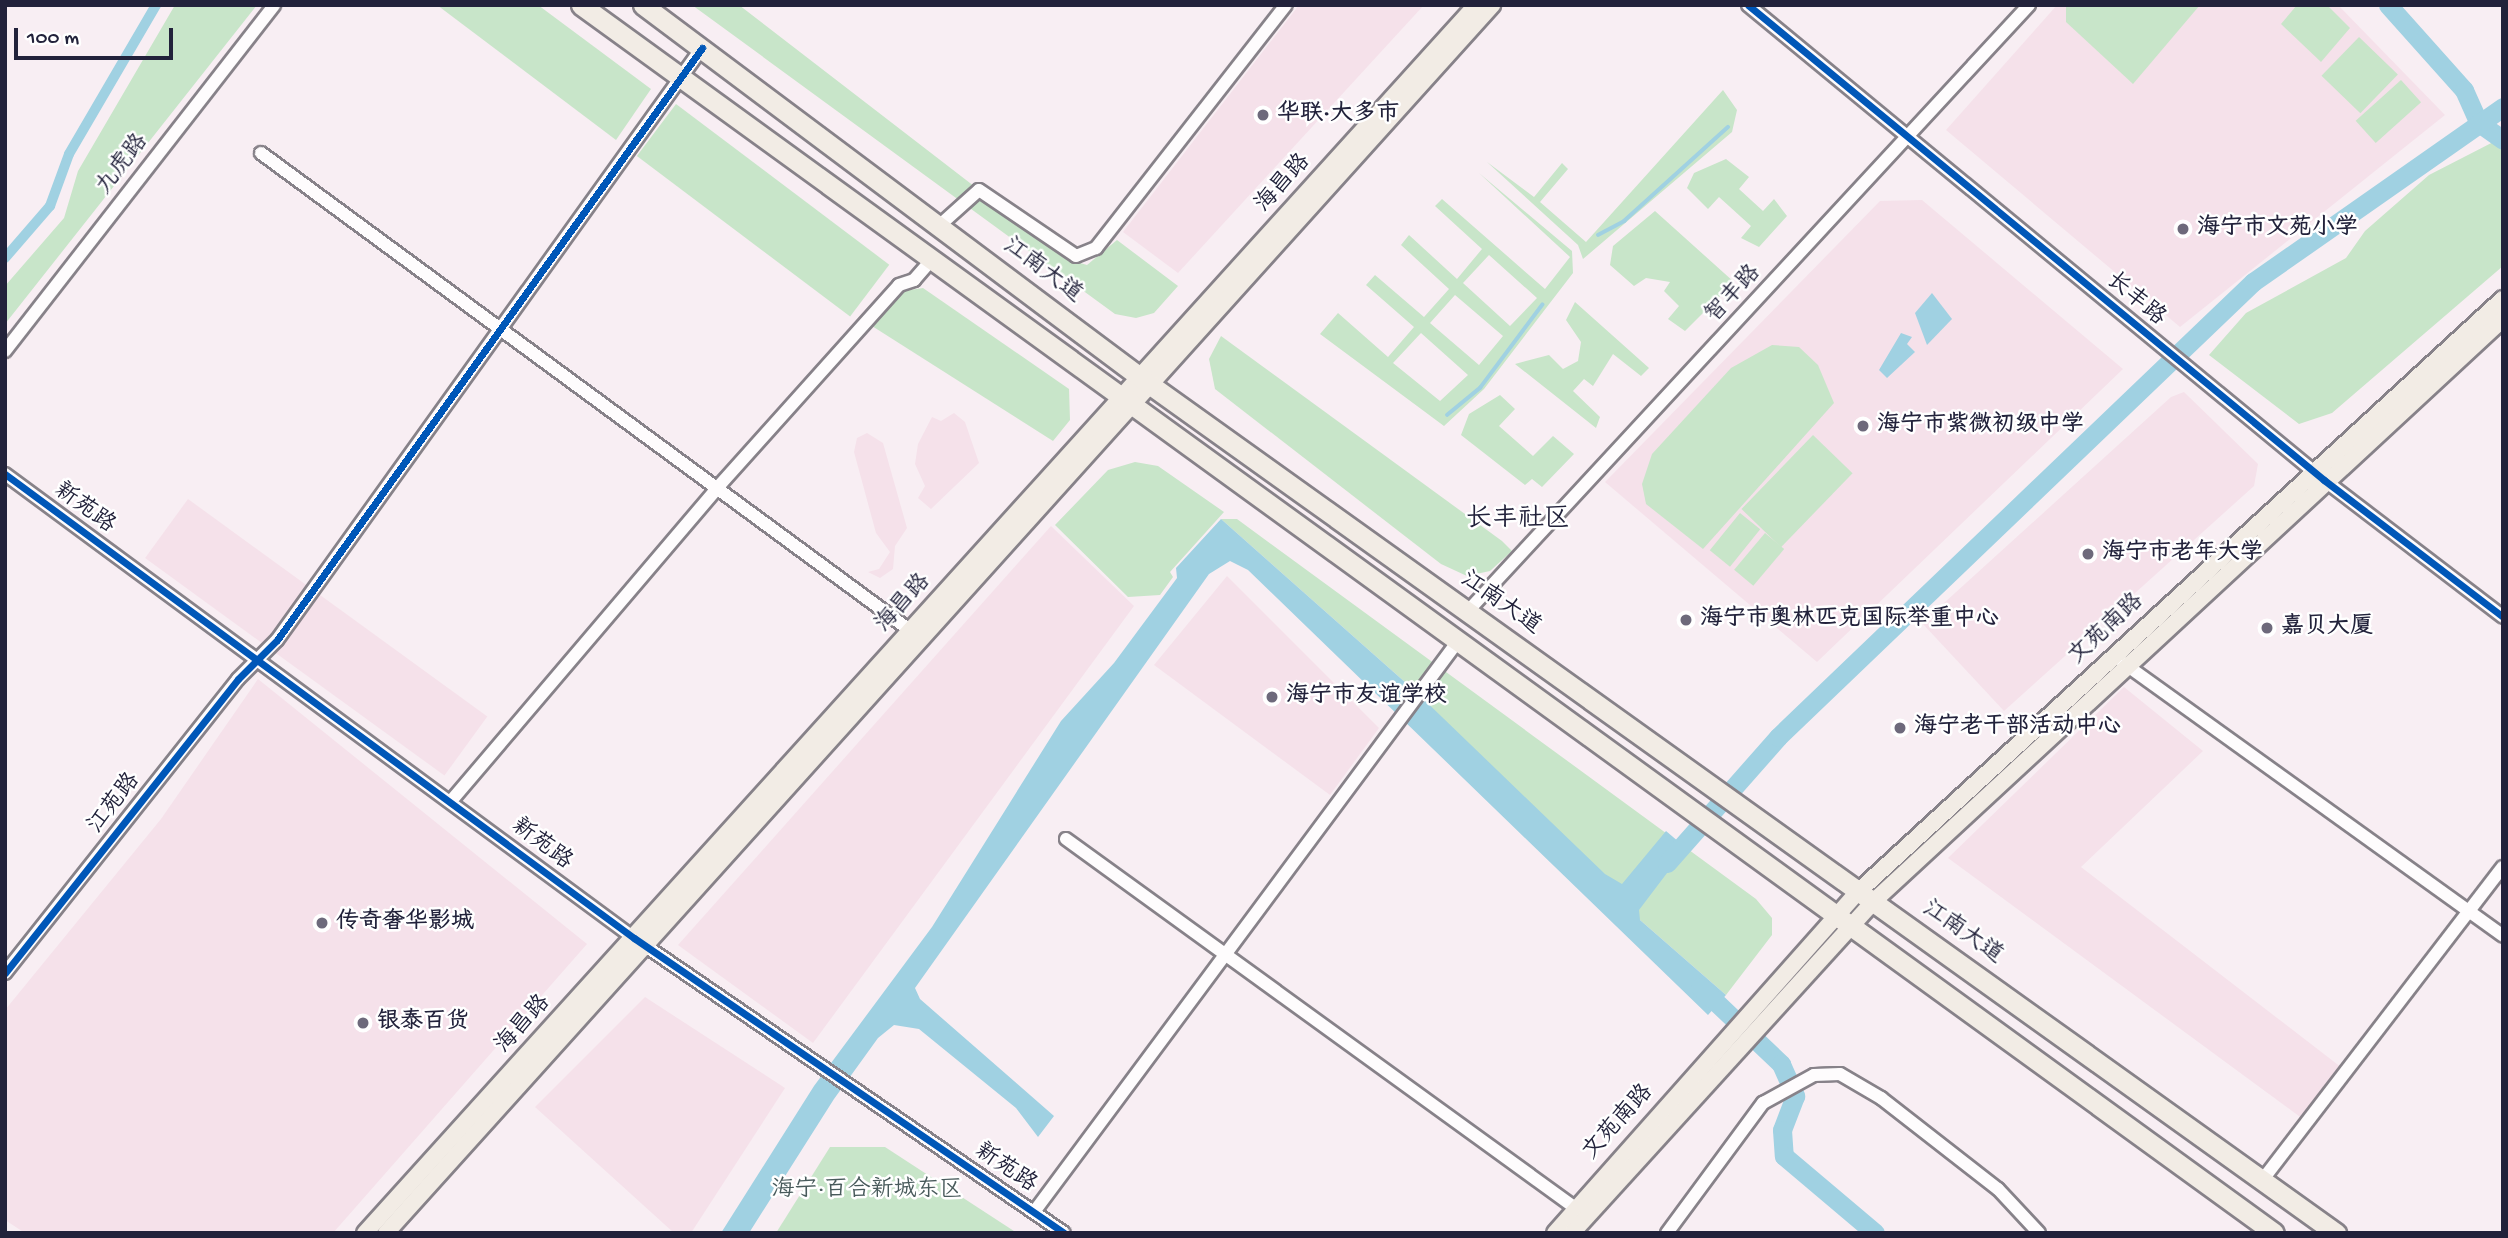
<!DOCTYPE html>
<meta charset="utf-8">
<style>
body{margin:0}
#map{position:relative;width:2508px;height:1238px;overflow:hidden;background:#f8eef3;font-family:"Gochi Hand","LXGW WenKai TC",sans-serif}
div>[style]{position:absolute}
.built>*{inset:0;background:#f5e1ea;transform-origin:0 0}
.green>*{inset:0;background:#c8e5c9;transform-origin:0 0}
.water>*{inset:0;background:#a0d1e2}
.stream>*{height:3.5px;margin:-1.75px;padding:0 1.75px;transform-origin:1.75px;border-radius:1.75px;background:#a0d1e2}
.canal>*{height:10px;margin:-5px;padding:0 5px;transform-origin:5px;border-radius:5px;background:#a0d1e2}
.river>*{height:19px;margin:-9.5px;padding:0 9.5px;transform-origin:9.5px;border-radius:9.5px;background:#a0d1e2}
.roads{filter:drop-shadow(2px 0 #878289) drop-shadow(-2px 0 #878289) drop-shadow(0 2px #878289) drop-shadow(0 -2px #878289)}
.minor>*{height:12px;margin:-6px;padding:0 6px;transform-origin:6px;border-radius:6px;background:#fefcfd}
.major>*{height:16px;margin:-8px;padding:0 8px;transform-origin:8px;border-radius:8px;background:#f2ece5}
.highway>*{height:19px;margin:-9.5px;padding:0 9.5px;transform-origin:9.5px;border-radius:9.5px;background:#f2ece5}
.cycleway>*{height:7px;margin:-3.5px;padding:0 3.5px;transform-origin:3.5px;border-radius:3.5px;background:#0057b8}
.dots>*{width:19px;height:19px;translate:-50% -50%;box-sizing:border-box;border:4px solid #fff;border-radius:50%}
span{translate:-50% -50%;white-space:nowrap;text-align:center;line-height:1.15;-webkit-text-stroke:5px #fff;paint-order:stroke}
.poi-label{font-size:23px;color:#22223b;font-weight:700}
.left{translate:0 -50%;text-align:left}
.street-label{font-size:23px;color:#22223b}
.park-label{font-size:23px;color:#485a5b}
.quarter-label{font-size:26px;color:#22223b}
.frame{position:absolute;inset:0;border:7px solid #22223b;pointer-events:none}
.scale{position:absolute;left:14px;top:28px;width:159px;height:32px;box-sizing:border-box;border:4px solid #22223b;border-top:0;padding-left:9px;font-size:21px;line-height:24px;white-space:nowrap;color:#22223b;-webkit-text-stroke:5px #fff;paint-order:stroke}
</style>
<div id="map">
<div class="built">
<i style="clip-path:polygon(1299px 5px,1424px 5px,1178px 273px,1123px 232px)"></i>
<i style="clip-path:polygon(2057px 5px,2338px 5px,2445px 115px,2180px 327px,1946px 130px)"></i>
<i style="clip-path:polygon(1922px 200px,2123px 369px,1817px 662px,1605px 482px,1880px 201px)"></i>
<i style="clip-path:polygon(2184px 392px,2258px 464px,2254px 486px,2004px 711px,1922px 623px,2171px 397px)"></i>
<i style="clip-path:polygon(954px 413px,965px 422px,979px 463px,931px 509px,918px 498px,925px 486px,915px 464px,918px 444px,932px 417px,941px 421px)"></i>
<i style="clip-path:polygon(867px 433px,883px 443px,907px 528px,895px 546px,893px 569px,880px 578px,868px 572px,879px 569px,890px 552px,876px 533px,854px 452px,857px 438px)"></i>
<i style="left:188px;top:499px;width:370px;height:73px;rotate:36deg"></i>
<i style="clip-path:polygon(1051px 526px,1134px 606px,813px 1043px,678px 945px)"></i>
<i style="clip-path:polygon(1227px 576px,1379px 728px,1330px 795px,1154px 665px)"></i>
<i style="clip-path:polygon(258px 679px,587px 944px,333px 1233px,25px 1233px,5px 1220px,5px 1010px,161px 819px)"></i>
<i style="clip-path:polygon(2124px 687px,2203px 751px,2081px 867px,2346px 1071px,2307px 1122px,1948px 858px)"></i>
<i style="clip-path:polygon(645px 997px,785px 1088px,691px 1233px,674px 1233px,535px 1107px)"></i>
</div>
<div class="green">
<i style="clip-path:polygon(175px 5px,257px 5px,5px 324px,5px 286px,64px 218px,78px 171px)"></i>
<i style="clip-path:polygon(437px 5px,538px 5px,651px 89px,616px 140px)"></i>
<i style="clip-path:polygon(692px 5px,739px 5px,1070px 260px,1087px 265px,1117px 240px,1178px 286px,1154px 313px,1136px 318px,1115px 314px)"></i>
<i style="clip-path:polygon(2066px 5px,2200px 5px,2133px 84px,2066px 22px)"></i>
<i style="clip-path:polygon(2297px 5px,2327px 5px,2350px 28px,2321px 62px,2281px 24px)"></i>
<i style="left:2359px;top:37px;width:54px;height:54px;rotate:44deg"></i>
<i style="left:2401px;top:80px;width:30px;height:61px;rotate:48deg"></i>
<i style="clip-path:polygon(1723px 90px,1737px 110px,1732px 132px,1583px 259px,1578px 245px,1487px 162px,1534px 197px,1562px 163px,1568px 169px,1540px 202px,1586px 242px)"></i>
<i style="left:676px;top:104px;width:267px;height:65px;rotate:37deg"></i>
<i style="clip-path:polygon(2503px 137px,2503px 266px,2332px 413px,2299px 424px,2209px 355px,2246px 313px,2346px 258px,2365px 231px,2429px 175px)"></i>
<i style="clip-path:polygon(1726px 159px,1749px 177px,1739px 189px,1763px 211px,1774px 199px,1787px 216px,1759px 247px,1741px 238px,1751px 226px,1719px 197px,1708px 209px,1687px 188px,1694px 173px)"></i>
<i style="clip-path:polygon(evenodd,1479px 173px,1572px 251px,1573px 273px,1484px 389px,1444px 426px,1320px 334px,1338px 313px,1388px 357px,1414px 327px,1366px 285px,1375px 275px,1424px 317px,1449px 289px,1401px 245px,1409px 235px,1457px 279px,1482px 249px,1435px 206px,1442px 199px,1545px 289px,1570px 257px,1479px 173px,1489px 255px,1537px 298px,1510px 326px,1463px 283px,1489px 255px,1479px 173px,1455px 295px,1503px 336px,1479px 365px,1430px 323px,1455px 295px,1479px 173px,1421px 333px,1468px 375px,1440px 401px,1393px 363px,1421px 333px)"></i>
<i style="clip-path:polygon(1655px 211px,1734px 282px,1685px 331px,1668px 319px,1679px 306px,1664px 291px,1670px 282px,1646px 278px,1634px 286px,1610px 265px,1613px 246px)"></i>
<i style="clip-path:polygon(923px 288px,1069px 389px,1070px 420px,1053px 441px,872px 326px,903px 291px)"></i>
<i style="clip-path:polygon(1575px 302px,1649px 368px,1641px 376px,1613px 354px,1593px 386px,1584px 379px,1573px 391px,1600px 417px,1596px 428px,1515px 364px,1549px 355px,1563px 369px,1578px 361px,1581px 342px,1566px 320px)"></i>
<i style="clip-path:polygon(1221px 336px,1502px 541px,1512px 551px,1490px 571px,1467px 576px,1441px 564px,1215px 389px,1209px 359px)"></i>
<i style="clip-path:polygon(1772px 345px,1799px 347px,1818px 365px,1834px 403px,1703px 549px,1646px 504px,1642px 484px,1652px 454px,1731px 368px)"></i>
<i style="clip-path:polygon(1500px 395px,1515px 409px,1499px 426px,1533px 456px,1553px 436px,1574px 454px,1542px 487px,1532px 479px,1525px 485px,1461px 435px,1469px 414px)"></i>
<i style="left:1813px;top:435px;width:55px;height:103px;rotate:44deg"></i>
<i style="clip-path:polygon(1135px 462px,1158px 466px,1224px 512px,1170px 572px,1173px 577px,1160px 595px,1128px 597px,1055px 525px,1108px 470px)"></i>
<i style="left:1740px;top:513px;width:26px;height:48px;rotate:39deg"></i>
<i style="clip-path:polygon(1221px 519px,1237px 519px,1756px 899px,1772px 918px,1772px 935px,1726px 995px,1640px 920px,1415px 691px)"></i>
<i style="left:1765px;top:533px;width:25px;height:48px;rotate:40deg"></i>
<i style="clip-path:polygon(830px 1147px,885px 1147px,1017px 1233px,776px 1233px)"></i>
</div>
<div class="water">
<i style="clip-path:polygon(1932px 293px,1952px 319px,1927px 345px,1915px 313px)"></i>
<i style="clip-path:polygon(1901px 333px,1912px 337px,1907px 344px,1915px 352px,1887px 378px,1879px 370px)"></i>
<i style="clip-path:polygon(1221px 519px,1415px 691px,1605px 874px,1622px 884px,1666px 831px,1686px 848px,1639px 910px,1640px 920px,1726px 995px,1708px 1015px,1248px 570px,1230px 561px,1209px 574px,915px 988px,920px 999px,1054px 1116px,1038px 1137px,1016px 1108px,919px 1029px,894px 1025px,878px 1038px,834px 1099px,749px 1233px,721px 1233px,814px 1086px,932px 927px,1061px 721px,1114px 663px,1177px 578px,1176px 568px)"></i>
</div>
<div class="stream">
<i style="left:1598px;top:235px;width:30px;rotate:-28deg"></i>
<i style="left:1624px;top:221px;width:140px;rotate:-42.1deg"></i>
<i style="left:1447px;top:415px;width:43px;rotate:-39.3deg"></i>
<i style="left:1480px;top:388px;width:104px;rotate:-53.2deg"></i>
</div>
<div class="canal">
<i style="left:5px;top:258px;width:69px;rotate:-49.1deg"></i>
<i style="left:50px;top:206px;width:55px;rotate:-69.9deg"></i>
<i style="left:69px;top:154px;width:173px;rotate:-59.7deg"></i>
</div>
<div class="river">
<i style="left:2388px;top:5px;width:114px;rotate:48.2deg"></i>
<i style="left:2464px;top:90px;width:36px;rotate:66deg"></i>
<i style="left:2479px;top:123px;width:29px;rotate:35deg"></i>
<i style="left:1667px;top:863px;width:168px;rotate:-48.6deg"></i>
<i style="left:1778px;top:737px;width:658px;rotate:-43.77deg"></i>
<i style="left:2253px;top:282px;width:305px;rotate:-35deg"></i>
<i style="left:1700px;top:987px;width:112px;rotate:43.5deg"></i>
<i style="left:1781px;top:1064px;width:35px;rotate:66deg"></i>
<i style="left:1795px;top:1096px;width:36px;rotate:111deg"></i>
<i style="left:1782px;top:1130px;width:26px;rotate:86deg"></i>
<i style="left:1784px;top:1156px;width:119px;rotate:40.2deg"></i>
</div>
<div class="roads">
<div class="minor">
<i style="left:1748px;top:5px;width:747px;rotate:39.51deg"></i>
<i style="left:2324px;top:480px;width:225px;rotate:37.4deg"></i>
<i style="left:261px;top:153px;width:812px;rotate:36.33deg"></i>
<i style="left:940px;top:225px;width:52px;rotate:-41.9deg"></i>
<i style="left:979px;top:190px;width:117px;rotate:34.2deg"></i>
<i style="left:1076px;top:256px;width:22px;rotate:-22deg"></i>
<i style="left:1096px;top:248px;width:308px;rotate:-52deg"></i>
<i style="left:5px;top:351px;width:438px;rotate:-52.1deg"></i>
<i style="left:5px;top:474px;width:782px;rotate:36.42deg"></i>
<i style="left:634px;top:938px;width:521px;rotate:34.45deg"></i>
<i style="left:1468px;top:611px;width:826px;rotate:-47.21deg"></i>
<i style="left:2122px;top:662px;width:469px;rotate:35.7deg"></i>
<i style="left:451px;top:801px;width:412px;rotate:-49.6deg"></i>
<i style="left:718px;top:487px;width:271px;rotate:-48.1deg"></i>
<i style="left:899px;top:285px;width:16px;rotate:-18deg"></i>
<i style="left:914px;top:280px;width:29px;rotate:-49deg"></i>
<i style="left:1066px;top:839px;width:627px;rotate:35.92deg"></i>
<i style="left:5px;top:973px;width:375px;rotate:-51.6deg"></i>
<i style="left:238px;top:679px;width:55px;rotate:-45deg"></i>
<i style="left:277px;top:640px;width:729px;rotate:-54.33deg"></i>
<i style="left:2264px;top:1178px;width:392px;rotate:-52.5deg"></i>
<i style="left:1034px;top:1212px;width:711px;rotate:-53.4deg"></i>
<i style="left:1667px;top:1233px;width:162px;rotate:-53.6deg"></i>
<i style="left:1763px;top:1103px;width:58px;rotate:-28.8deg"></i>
<i style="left:1814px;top:1075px;width:26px;rotate:-2deg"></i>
<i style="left:1840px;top:1074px;width:48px;rotate:30.3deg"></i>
<i style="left:1881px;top:1098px;width:148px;rotate:37.9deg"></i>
<i style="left:1998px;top:1189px;width:60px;rotate:47deg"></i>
</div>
<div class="major">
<i style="left:365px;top:1233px;width:1656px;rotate:-47.86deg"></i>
<i style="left:386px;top:1233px;width:1653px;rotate:-47.99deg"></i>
<i style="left:1555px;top:1233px;width:459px;rotate:-48.4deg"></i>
<i style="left:1860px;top:890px;width:873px;rotate:-42.59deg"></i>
<i style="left:1572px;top:1233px;width:449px;rotate:-47.7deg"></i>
<i style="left:1874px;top:901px;width:857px;rotate:-42.78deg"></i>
</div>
<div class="highway">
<i style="left:581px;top:5px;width:2091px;rotate:35.95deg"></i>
<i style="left:643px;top:5px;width:636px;rotate:36.82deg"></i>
<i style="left:1152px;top:386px;width:1456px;rotate:35.58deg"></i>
</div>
</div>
<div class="cycleway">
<i style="left:1748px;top:5px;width:747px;rotate:39.51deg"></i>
<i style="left:2324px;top:480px;width:225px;rotate:37.4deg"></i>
<i style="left:5px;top:474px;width:782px;rotate:36.42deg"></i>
<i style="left:634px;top:938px;width:521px;rotate:34.45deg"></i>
<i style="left:5px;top:973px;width:375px;rotate:-51.6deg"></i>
<i style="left:238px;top:679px;width:55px;rotate:-45deg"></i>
<i style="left:277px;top:640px;width:729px;rotate:-54.33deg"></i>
</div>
<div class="dots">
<i style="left:1263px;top:115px;background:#6d697b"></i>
<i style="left:2183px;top:229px;background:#6d697b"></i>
<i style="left:1863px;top:426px;background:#6d697b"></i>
<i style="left:2088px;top:554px;background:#6d697b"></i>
<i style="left:1686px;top:620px;background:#6d697b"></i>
<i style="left:2267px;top:628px;background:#6d697b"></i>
<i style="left:1272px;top:697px;background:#6d697b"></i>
<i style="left:1900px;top:728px;background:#6d697b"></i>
<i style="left:322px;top:923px;background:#6d697b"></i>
<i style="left:363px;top:1023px;background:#6d697b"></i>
</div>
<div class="poi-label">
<span class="left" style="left:1277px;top:115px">华联·大多市</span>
<span class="left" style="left:2197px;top:229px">海宁市文苑小学</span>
<span class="left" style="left:1877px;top:426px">海宁市紫微初级中学</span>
<span class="left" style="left:2102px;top:554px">海宁市老年大学</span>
<span class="left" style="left:1700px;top:620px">海宁市奥林匹克国际举重中心</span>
<span class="left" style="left:2281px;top:628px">嘉贝大厦</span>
<span class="left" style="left:1286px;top:697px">海宁市友谊学校</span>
<span class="left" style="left:1914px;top:728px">海宁老干部活动中心</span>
<span class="left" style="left:336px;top:923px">传奇奢华影城</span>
<span class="left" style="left:377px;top:1023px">银泰百货</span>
</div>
<div class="street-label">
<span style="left:123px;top:165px;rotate:-52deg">九虎路</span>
<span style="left:1284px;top:184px;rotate:-48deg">海昌路</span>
<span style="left:1042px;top:271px;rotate:37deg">江南大道</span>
<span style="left:1734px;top:295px;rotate:-47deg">智丰路</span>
<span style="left:2135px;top:300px;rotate:40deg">长丰路</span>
<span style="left:84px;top:509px;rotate:36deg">新苑路</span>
<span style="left:904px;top:604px;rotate:-48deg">海昌路</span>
<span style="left:1500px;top:604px;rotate:35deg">江南大道</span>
<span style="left:2107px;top:630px;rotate:-43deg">文苑南路</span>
<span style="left:115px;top:804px;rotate:-52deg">江苑路</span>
<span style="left:541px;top:845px;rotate:37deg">新苑路</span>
<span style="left:1962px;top:933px;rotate:35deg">江南大道</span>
<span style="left:524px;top:1025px;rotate:-48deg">海昌路</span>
<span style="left:1619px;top:1123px;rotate:-48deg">文苑南路</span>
<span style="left:1005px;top:1169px;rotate:34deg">新苑路</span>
</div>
<div class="park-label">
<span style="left:867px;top:1191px">海宁·百合新城东区</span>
</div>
<div class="quarter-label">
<span style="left:1518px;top:521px">长丰社区</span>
</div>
<div class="frame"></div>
<div class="scale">100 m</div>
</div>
